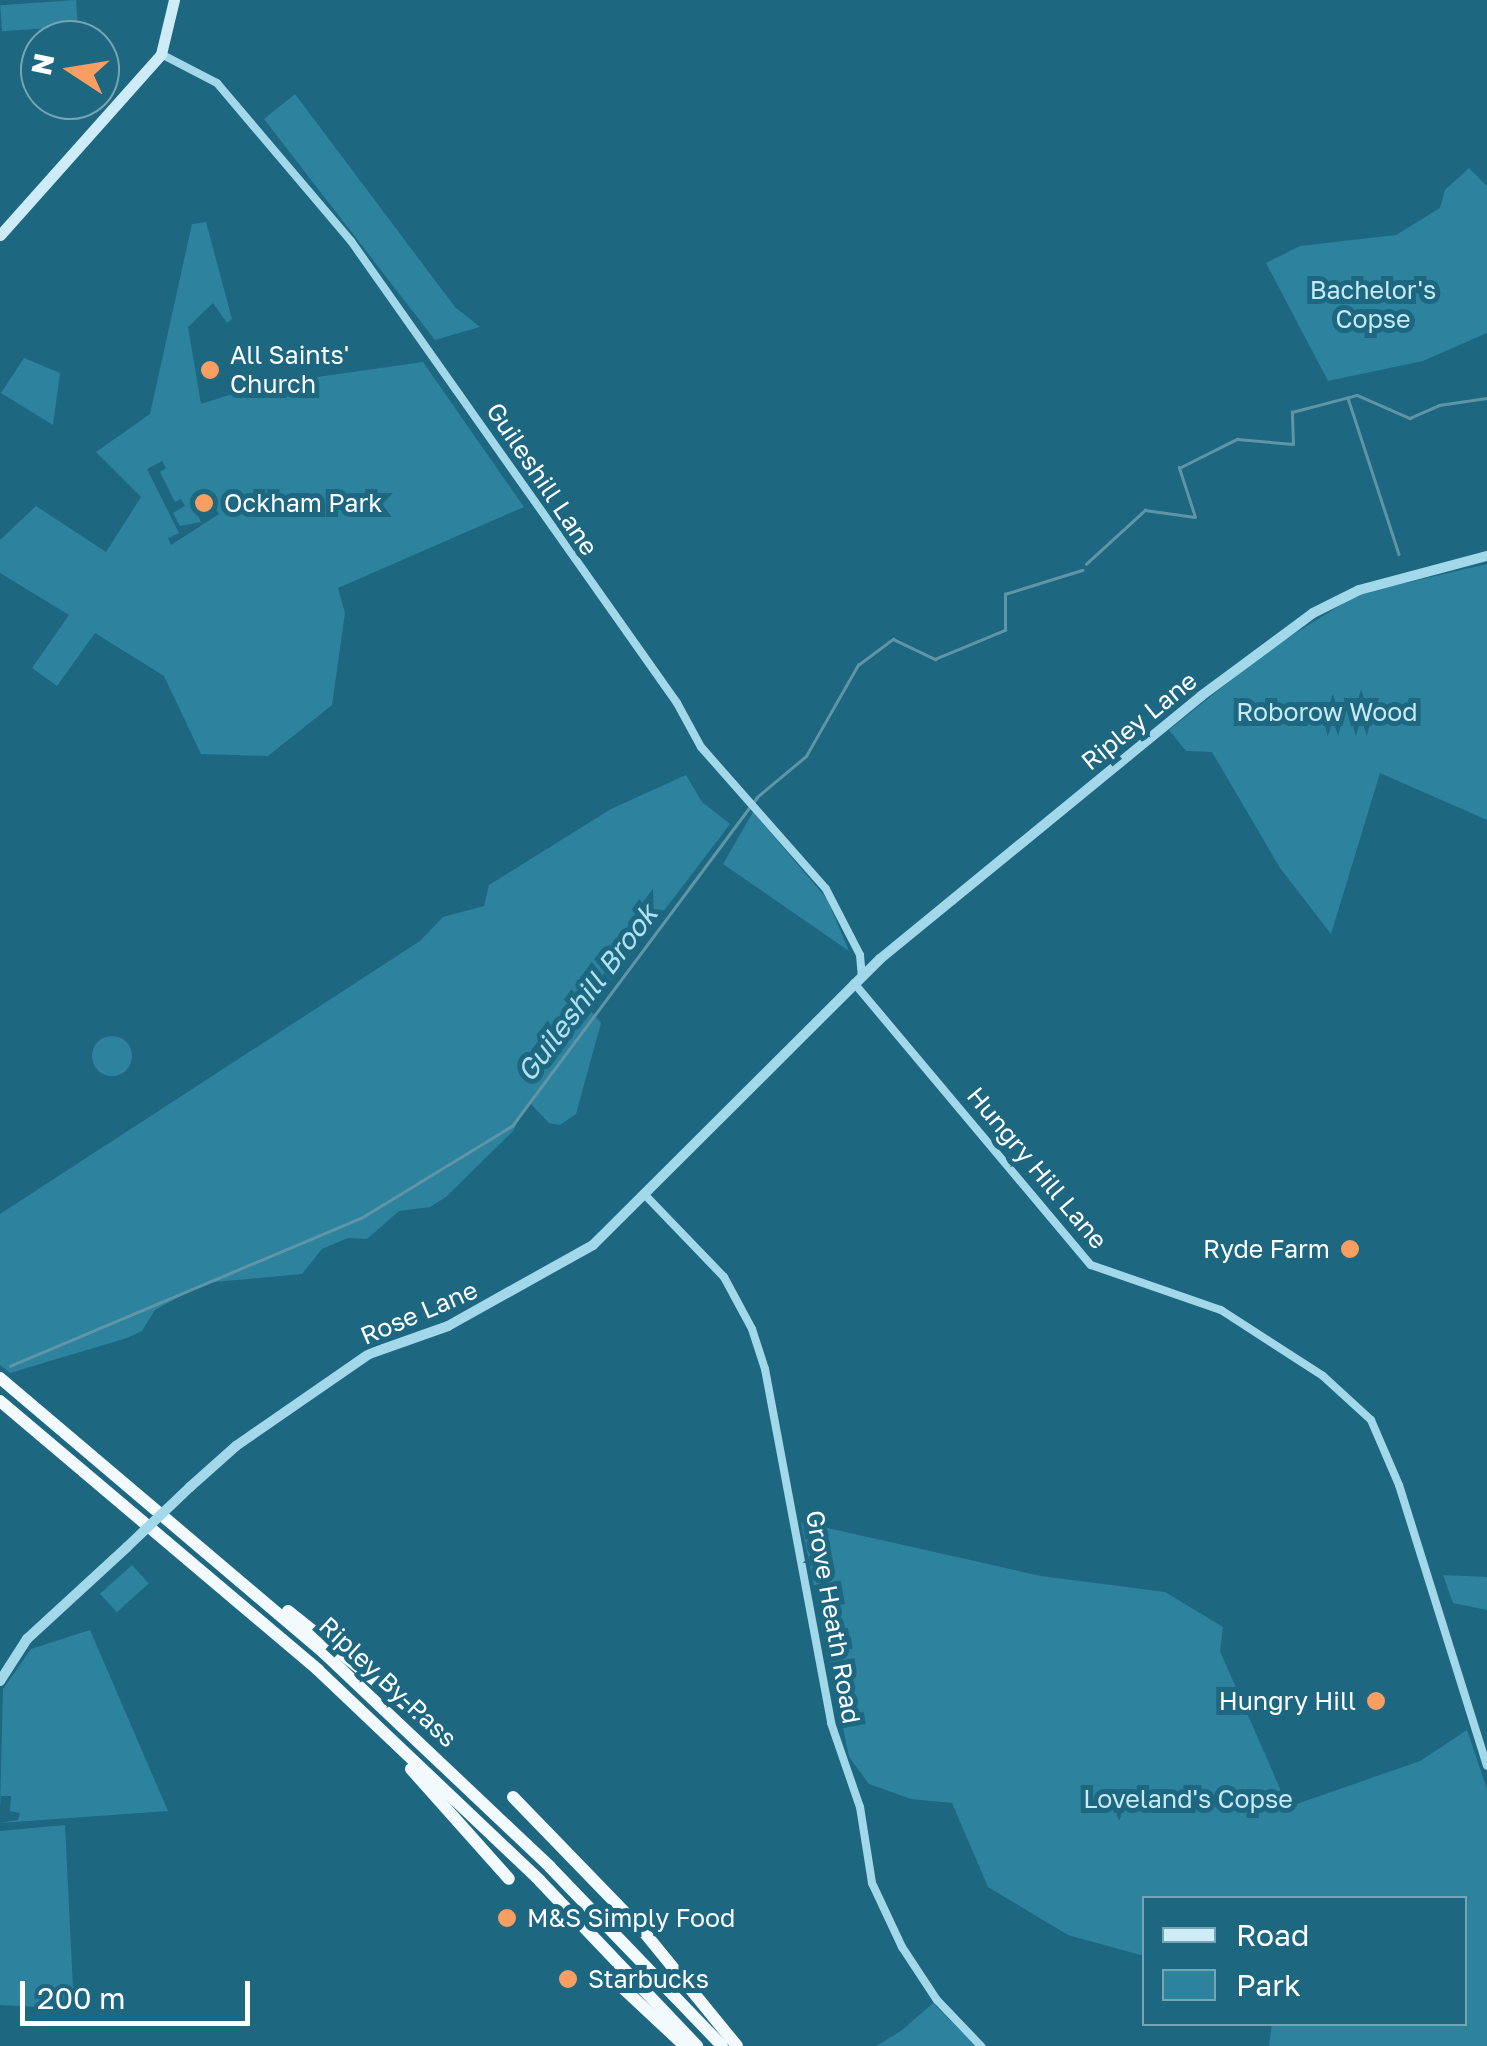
<!DOCTYPE html>
<style>
body{margin:0}
#map{position:relative;width:1487px;height:2046px;overflow:hidden;background:#1d6781;font-family:"Golos Text",sans-serif}
div>[style]{position:absolute}
.green>*{inset:0;background:#2d829d;transform-origin:0 0}
.round{border-radius:50%}
.stream>*{height:2.5px;margin:-1.25px;padding:0 1.25px;transform-origin:1.25px;border-radius:1.25px;background:#6095a7}
.minor>*{height:8px;margin:-4px;padding:0 4px;transform-origin:4px;border-radius:4px;background:#a2d8e9}
.tertiary>*{height:10px;margin:-5px;padding:0 5px;transform-origin:5px;border-radius:5px;background:#a2d8e9}
.secondary>*{height:11px;margin:-5.5px;padding:0 5.5px;transform-origin:5.5px;border-radius:5.5px;background:#cdecf7}
.trunk>*{height:12px;margin:-6px;padding:0 6px;transform-origin:6px;border-radius:6px;background:#f2fafe}
.tertiary-bridge>*{height:10px;margin:-5px;padding:0 5px;transform-origin:5px;border-radius:5px;background:#a2d8e9}
.dots>*{width:28px;height:28px;translate:-50% -50%;box-sizing:border-box;border:5px solid #1d6781;border-radius:50%}
span{translate:-50% -50%;white-space:nowrap;text-align:center;line-height:1.15;-webkit-text-stroke:10px #1d6781;paint-order:stroke}
.park-label{font-size:25px;color:#c6ebf7}
.poi-label{font-size:25px;color:#fff}
.left{translate:0 -50%;text-align:left}
.right{translate:-100% -50%;text-align:right}
.street-label{font-size:25px;color:#fff}
.water-label{font-size:28px;color:#b1e2f2;font-style:italic}
.legend{position:absolute;left:1142px;top:1896px;width:325px;height:130px;box-sizing:border-box;background:#1d6781;border:2px solid #77a4b3;margin:0;padding:12px 18px;list-style:none;font-size:30px;color:#fff}
.legend li{display:flex;align-items:center;gap:20px;height:50px}
.legend b{width:50px;border:2px solid #77a4b3}
.north{position:absolute;left:20px;top:20px;width:100px;height:100px;box-sizing:border-box;background:#1d6781;border:2px solid #77a4b3;border-radius:50%;rotate:282deg;font-size:28px;font-weight:700;line-height:40px;text-align:center;color:#fff}
.north::after{content:'';display:block;margin:auto;width:35px;height:45px;background:#f89e61;clip-path:polygon(50% 0,100% 100%,50% 72%,0 100%)}
.scale{position:absolute;left:20px;top:1981px;width:230px;height:45px;box-sizing:border-box;border:5px solid #fff;border-top:0;padding-left:12px;font-size:30px;line-height:35px;white-space:nowrap;color:#fff;-webkit-text-stroke:8px #1d6781;paint-order:stroke}
</style>
<div id="map">
<div class="green">
<i style="left:76px;top:0;width:26px;height:76px;rotate:86deg"></i>
<i style="clip-path:polygon(295px 94px,455px 307px,480px 327px,435px 340px,264px 119px)"></i>
<i style="clip-path:polygon(1469px 168px,1487px 186px,1487px 333px,1423px 361px,1328px 381px,1266px 263px,1300px 246px,1396px 235px,1440px 208px,1445px 190px)"></i>
<i style="clip-path:polygon(evenodd,206px 222px,232px 319px,227px 323px,213px 303px,188px 327px,201px 404px,261px 385px,423px 362px,524px 507px,338px 588px,345px 613px,332px 705px,268px 756px,201px 754px,164px 676px,95px 633px,57px 686px,32px 668px,69px 615px,0 573px,0 540px,36px 506px,106px 552px,141px 497px,96px 452px,150px 414px,192px 224px,206px 222px,162px 461px,166px 468px,160px 472px,175px 502px,181px 499px,185px 506px,173px 513px,180px 526px,201px 522px,192px 504px,209px 495px,219px 514px,171px 545px,168px 538px,179px 533px,147px 469px,162px 461px)"></i>
<i style="clip-path:polygon(24px 358px,60px 373px,53px 425px,1px 393px)"></i>
<i style="clip-path:polygon(1487px 564px,1487px 820px,1380px 773px,1331px 934px,1280px 868px,1212px 752px,1186px 751px,1169px 730px,1267px 651px,1358px 594px)"></i>
<i style="clip-path:polygon(686px 775px,702px 802px,730px 824px,589px 1009px,601px 1023px,576px 1114px,560px 1125px,549px 1123px,529px 1102px,513px 1131px,446px 1197px,430px 1207px,399px 1211px,367px 1239px,348px 1238px,322px 1249px,302px 1274px,204px 1283px,155px 1310px,142px 1331px,127px 1338px,10px 1373px,0 1365px,0 1214px,420px 941px,443px 917px,484px 906px,489px 885px,611px 809px)"></i>
<i style="clip-path:polygon(753px 812px,827px 899px,849px 951px,723px 864px)"></i>
<i class="round" style="left:92px;top:1036px;width:40px;height:40px"></i>
<i style="clip-path:polygon(801px 1522px,1041px 1576px,1165px 1592px,1223px 1627px,1220px 1651px,1288px 1807px,1420px 1761px,1467px 1730px,1487px 1789px,1487px 2046px,1269px 2046px,1272px 2024px,1464px 2024px,1464px 1898px,1144px 1898px,1144px 1956px,1068px 1935px,988px 1887px,952px 1803px,911px 1799px,869px 1784px,849px 1757px)"></i>
<i style="left:132px;top:1565px;width:25px;height:43px;rotate:48deg"></i>
<i style="clip-path:polygon(1443px 1575px,1487px 1577px,1487px 1610px,1453px 1603px)"></i>
<i style="clip-path:polygon(90px 1630px,168px 1811px,0 1823px,18px 1820px,20px 1813px,10px 1811px,11px 1796px,1px 1796px,0 1809px,3px 1689px,31px 1649px)"></i>
<i style="clip-path:polygon(65px 1825px,74px 2009px,0 2005px,0 1831px)"></i>
<i style="clip-path:polygon(933px 2003px,976px 2046px,876px 2046px,901px 2031px)"></i>
</div>
<div class="stream">
<i style="left:1348px;top:398px;width:164px;rotate:71.9deg"></i>
<i style="left:1086px;top:564px;width:80px;rotate:-42.5deg"></i>
<i style="left:1145px;top:510px;width:50px;rotate:8deg"></i>
<i style="left:1195px;top:517px;width:52px;rotate:-108.1deg"></i>
<i style="left:1179px;top:468px;width:65px;rotate:-26.6deg"></i>
<i style="left:1237px;top:439px;width:56px;rotate:5.1deg"></i>
<i style="left:1293px;top:444px;width:32px;rotate:-92deg"></i>
<i style="left:1292px;top:412px;width:67px;rotate:-14.7deg"></i>
<i style="left:1357px;top:395px;width:58px;rotate:23.5deg"></i>
<i style="left:1410px;top:418px;width:32px;rotate:-24deg"></i>
<i style="left:1439px;top:405px;width:49px;rotate:-8.3deg"></i>
<i style="left:10px;top:1366px;width:381px;rotate:-22.9deg"></i>
<i style="left:361px;top:1218px;width:177px;rotate:-31.4deg"></i>
<i style="left:512px;top:1126px;width:410px;rotate:-53.3deg"></i>
<i style="left:757px;top:797px;width:64px;rotate:-39.9deg"></i>
<i style="left:806px;top:756px;width:105px;rotate:-60.3deg"></i>
<i style="left:858px;top:665px;width:44px;rotate:-36.6deg"></i>
<i style="left:893px;top:639px;width:47px;rotate:25.5deg"></i>
<i style="left:935px;top:659px;width:76px;rotate:-22.5deg"></i>
<i style="left:1005px;top:630px;width:36px;rotate:-90deg"></i>
<i style="left:1005px;top:594px;width:81px;rotate:-17.3deg"></i>
</div>
<div class="minor">
<i style="left:161px;top:54px;width:63px;rotate:27.4deg"></i>
<i style="left:217px;top:83px;width:207px;rotate:49.7deg"></i>
<i style="left:351px;top:241px;width:565px;rotate:54.79deg"></i>
<i style="left:677px;top:703px;width:50px;rotate:61.4deg"></i>
<i style="left:701px;top:747px;width:189px;rotate:48.6deg"></i>
<i style="left:826px;top:889px;width:74px;rotate:62.7deg"></i>
<i style="left:860px;top:955px;width:21px;rotate:85deg"></i>
<i style="left:854px;top:983px;width:368px;rotate:50deg"></i>
<i style="left:1091px;top:1265px;width:138px;rotate:19.1deg"></i>
<i style="left:1221px;top:1310px;width:121px;rotate:32.9deg"></i>
<i style="left:1323px;top:1376px;width:65px;rotate:42.5deg"></i>
<i style="left:1371px;top:1420px;width:71px;rotate:66.7deg"></i>
<i style="left:1399px;top:1485px;width:294px;rotate:72.6deg"></i>
<i style="left:647px;top:1197px;width:111px;rotate:46.1deg"></i>
<i style="left:724px;top:1277px;width:59px;rotate:61.7deg"></i>
<i style="left:752px;top:1329px;width:42px;rotate:72deg"></i>
<i style="left:765px;top:1369px;width:360px;rotate:79.4deg"></i>
<i style="left:831px;top:1723px;width:89px;rotate:71deg"></i>
<i style="left:860px;top:1807px;width:77px;rotate:81deg"></i>
<i style="left:872px;top:1883px;width:71px;rotate:64.9deg"></i>
<i style="left:902px;top:1947px;width:64px;rotate:56.6deg"></i>
<i style="left:937px;top:2000px;width:64px;rotate:46.3deg"></i>
</div>
<div class="tertiary">
<i style="left:190px;top:1487px;width:62px;rotate:-41.7deg"></i>
<i style="left:236px;top:1446px;width:162px;rotate:-34.7deg"></i>
<i style="left:369px;top:1354px;width:84px;rotate:-19.5deg"></i>
<i style="left:448px;top:1326px;width:166px;rotate:-29.2deg"></i>
<i style="left:593px;top:1245px;width:405px;rotate:-44.9deg"></i>
<i style="left:880px;top:959px;width:415px;rotate:-39.3deg"></i>
<i style="left:1201px;top:696px;width:139px;rotate:-36.5deg"></i>
<i style="left:1313px;top:613px;width:51px;rotate:-26.6deg"></i>
<i style="left:1359px;top:590px;width:132px;rotate:-14.9deg"></i>
<i style="left:0;top:1681px;width:50px;rotate:-57.3deg"></i>
<i style="left:27px;top:1639px;width:136px;rotate:-42.6deg"></i>
</div>
<div class="secondary">
<i style="left:0;top:235px;width:242px;rotate:-48.3deg"></i>
<i style="left:161px;top:54px;width:56px;rotate:-76.5deg"></i>
</div>
<div class="trunk">
<i style="left:0;top:1378px;width:425px;rotate:40.3deg"></i>
<i style="left:324px;top:1653px;width:311px;rotate:43.4deg"></i>
<i style="left:550px;top:1867px;width:248px;rotate:46.1deg"></i>
<i style="left:0;top:1401px;width:417px;rotate:40.2deg"></i>
<i style="left:318px;top:1670px;width:306px;rotate:43.5deg"></i>
<i style="left:540px;top:1881px;width:228px;rotate:46.4deg"></i>
<i style="left:288px;top:1611px;width:165px;rotate:38.6deg"></i>
<i style="left:411px;top:1769px;width:147px;rotate:48.3deg"></i>
<i style="left:513px;top:1797px;width:188px;rotate:45.9deg"></i>
<i style="left:644px;top:1932px;width:147px;rotate:50.8deg"></i>
<i style="left:609px;top:1975px;width:104px;rotate:43.1deg"></i>
</div>
<div class="tertiary-bridge">
<i style="left:127px;top:1547px;width:87px;rotate:-43.6deg"></i>
</div>
<div class="dots">
<i style="left:210px;top:370px;background:#f89e61"></i>
<i style="left:204px;top:503px;background:#f89e61"></i>
<i style="left:1350px;top:1249px;background:#f89e61"></i>
<i style="left:1376px;top:1701px;background:#f89e61"></i>
<i style="left:507px;top:1918px;background:#f89e61"></i>
<i style="left:568px;top:1979px;background:#f89e61"></i>
</div>
<div class="park-label">
<span style="left:1373px;top:305px">Bachelor's<br>Copse</span>
<span style="left:1327px;top:712px">Roborow Wood</span>
<span style="left:1188px;top:1799px">Loveland's Copse</span>
</div>
<div class="poi-label">
<span class="left" style="left:230px;top:370px">All Saints'<br>Church</span>
<span class="left" style="left:224px;top:503px">Ockham Park</span>
<span class="right" style="left:1330px;top:1249px">Ryde Farm</span>
<span class="right" style="left:1356px;top:1701px">Hungry Hill</span>
<span class="left" style="left:527px;top:1918px">M&amp;S Simply Food</span>
<span class="left" style="left:588px;top:1979px">Starbucks</span>
</div>
<div class="street-label">
<span style="left:542px;top:479px;rotate:56deg">Guileshill Lane</span>
<span style="left:1139px;top:721px;rotate:-39deg">Ripley Lane</span>
<span style="left:1037px;top:1168px;rotate:50deg">Hungry Hill Lane</span>
<span style="left:419px;top:1313px;rotate:-23deg">Rose Lane</span>
<span style="left:833px;top:1617px;rotate:80deg">Grove Heath Road</span>
<span style="left:388px;top:1682px;rotate:43deg">Ripley By-Pass</span>
</div>
<div class="water-label">
<span style="left:587px;top:993px;rotate:-53deg">Guileshill Brook</span>
</div>
<ul class="legend">
<li><b style="height:12px;background:#cdecf7"></b>Road</li>
<li><b style="height:28px;background:#2d829d"></b>Park</li>
</ul>
<div class="north">N</div>
<div class="scale">200 m</div>
</div>
